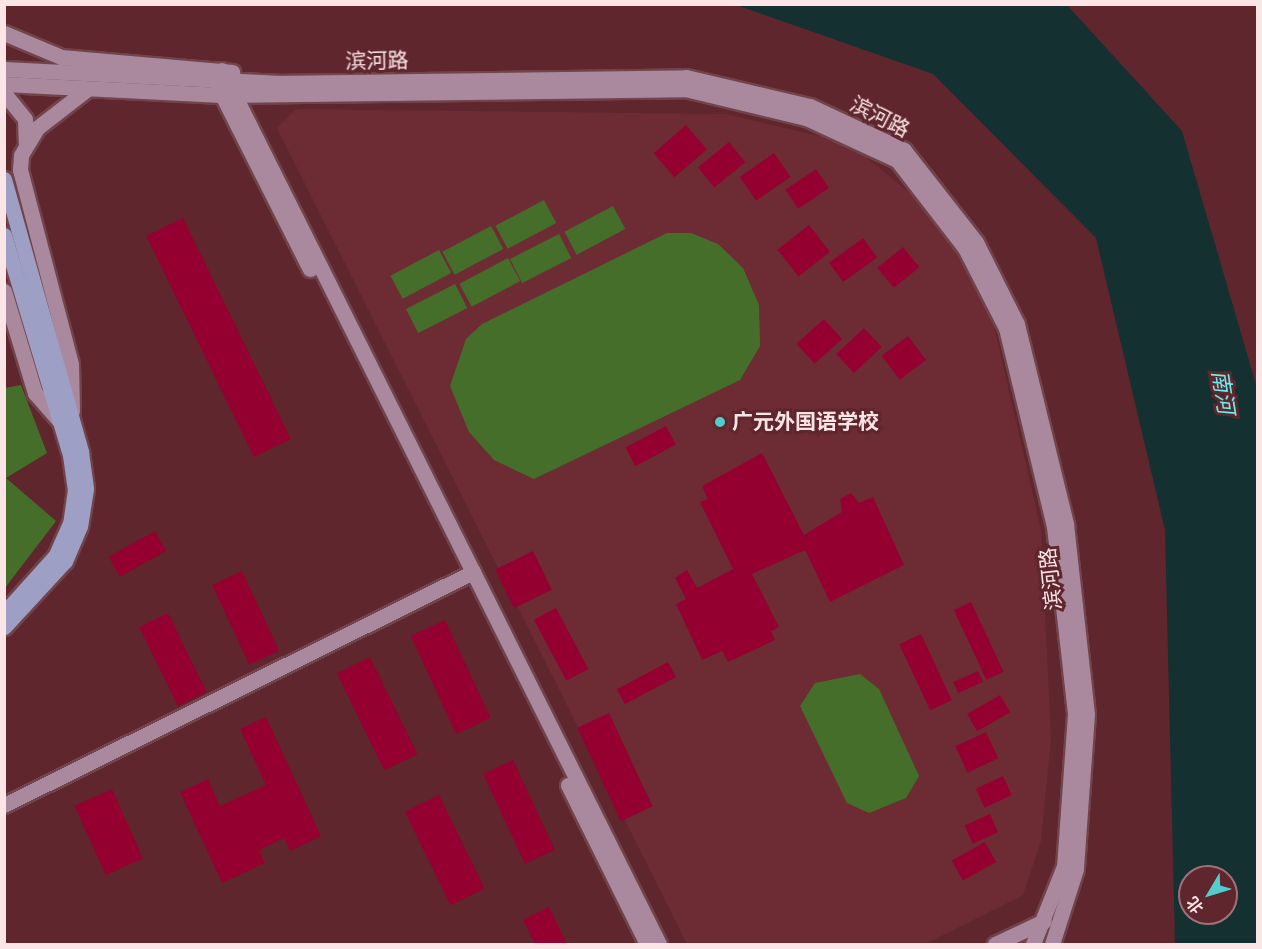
<!DOCTYPE html>
<meta charset="utf-8">
<style>
body{margin:0}
#map{position:relative;width:1262px;height:949px;overflow:hidden;background:#5f262d;font-family:Jost,"Noto Sans SC",sans-serif}
div>[style]{position:absolute}
.built>*{inset:0;background:#6d2c34}
.green>*{inset:0;background:#466e2b;transform-origin:0 0}
.water>*{inset:0;background:#143030}
.building>*{inset:0;background:#940130;transform-origin:0 0}
.roads{filter:drop-shadow(2px 0 #71444b) drop-shadow(-2px 0 #71444b) drop-shadow(0 2px #71444b) drop-shadow(0 -2px #71444b)}
.secondary>*{height:15px;margin:-7.5px;padding:0 7.5px;transform-origin:7.5px;border-radius:7.5px;background:#aa899f}
.primary>*{height:15px;margin:-7.5px;padding:0 7.5px;transform-origin:7.5px;border-radius:7.5px;background:#9d9fc4}
.dots>*{width:16px;height:16px;translate:-50% -50%;box-sizing:border-box;border:3px solid #5f262d;border-radius:50%}
span{translate:-50% -50%;white-space:nowrap;text-align:center;line-height:1.15;-webkit-text-stroke:6px #5f262d;paint-order:stroke}
.street-label{font-size:21px;color:#fbe5e6}
.poi-label{font-size:21px;color:#fbe5e6;font-weight:700}
.left{translate:0 -50%;text-align:left}
.water-label{font-size:22px;color:#67f2f0;font-style:italic}
.frame{position:absolute;inset:0;border:6px solid #fbe5e6;pointer-events:none}
.north{position:absolute;left:1178px;top:865px;width:60px;height:60px;box-sizing:border-box;background:#5f262d;border:2px solid #9d7277;border-radius:50%;rotate:232deg;font-size:16px;font-weight:700;line-height:24px;text-align:center;color:#fbe5e6}
.north::after{content:'';display:block;margin:auto;width:21px;height:27px;background:#52cdcc;clip-path:polygon(50% 0,100% 100%,50% 72%,0 100%)}
</style>
<div id="map">
<div class="built">
<i style="clip-path:polygon(296px 109px,725px 114px,849px 143px,934px 213px,991px 313px,1041px 530px,1051px 739px,1041px 841px,1023px 895px,925px 944px,687px 944px,277px 128px)"></i>
</div>
<div class="green">
<i style="left:544px;top:200px;width:26px;height:55px;rotate:62deg"></i>
<i style="left:613px;top:206px;width:26px;height:55px;rotate:62deg"></i>
<i style="left:491px;top:226px;width:26px;height:55px;rotate:62deg"></i>
<i style="clip-path:polygon(667px 233px,691px 233px,718px 244px,743px 268px,759px 305px,760px 346px,740px 380px,534px 479px,494px 460px,469px 432px,450px 386px,466px 339px,482px 324px)"></i>
<i style="left:559px;top:234px;width:27px;height:55px;rotate:63deg"></i>
<i style="left:439px;top:250px;width:26px;height:55px;rotate:62deg"></i>
<i style="left:508px;top:258px;width:26px;height:55px;rotate:62deg"></i>
<i style="left:455px;top:284px;width:27px;height:55px;rotate:63deg"></i>
<i style="clip-path:polygon(21px 385px,47px 453px,6px 478px,56px 521px,5px 588px,5px 388px)"></i>
<i style="clip-path:polygon(860px 674px,879px 689px,919px 776px,906px 798px,869px 813px,847px 803px,800px 706px,815px 683px)"></i>
</div>
<div class="water">
<i style="clip-path:polygon(evenodd,736px 5px,1067px 5px,1182px 131px,1257px 388px,1257px 944px,1175px 944px,1165px 530px,1096px 238px,933px 74px,736px 5px,1190px 877px,1226px 877px,1226px 913px,1190px 913px,1190px 877px)"></i>
</div>
<div class="building">
<i style="left:686px;top:125px;width:32px;height:43px;rotate:49deg"></i>
<i style="left:729px;top:142px;width:26px;height:40px;rotate:51deg"></i>
<i style="left:774px;top:153px;width:29px;height:42px;rotate:55deg"></i>
<i style="left:816px;top:169px;width:23px;height:37px;rotate:56deg"></i>
<i style="left:183px;top:218px;width:246px;height:41px;rotate:64deg"></i>
<i style="left:809px;top:225px;width:34px;height:40px;rotate:52deg"></i>
<i style="left:863px;top:238px;width:24px;height:42px;rotate:54deg"></i>
<i style="left:903px;top:247px;width:26px;height:33px;rotate:51deg"></i>
<i style="left:824px;top:319px;width:27px;height:37px;rotate:48deg"></i>
<i style="left:864px;top:328px;width:26px;height:38px;rotate:47deg"></i>
<i style="left:908px;top:336px;width:30px;height:33px;rotate:53deg"></i>
<i style="left:666px;top:426px;width:21px;height:46px;rotate:62deg"></i>
<i style="clip-path:polygon(762px 453px,804px 535px,842px 512px,840px 499px,851px 493px,859px 503px,873px 497px,904px 565px,830px 602px,805px 550px,752px 574px,779px 627px,771px 631px,775px 640px,728px 662px,722px 651px,702px 660px,676px 604px,686px 599px,675px 578px,687px 570px,697px 588px,733px 569px,700px 502px,708px 499px,702px 486px)"></i>
<i style="left:155px;top:531px;width:23px;height:53px;rotate:61deg"></i>
<i style="left:533px;top:551px;width:43px;height:42px;rotate:64deg"></i>
<i style="left:242px;top:571px;width:88px;height:33px;rotate:65deg"></i>
<i style="left:971px;top:602px;width:77px;height:19px;rotate:65deg"></i>
<i style="left:556px;top:608px;width:69px;height:25px;rotate:62deg"></i>
<i style="left:168px;top:613px;width:88px;height:32px;rotate:64deg"></i>
<i style="left:445px;top:620px;width:108px;height:38px;rotate:65deg"></i>
<i style="left:921px;top:634px;width:73px;height:24px;rotate:65deg"></i>
<i style="left:370px;top:657px;width:108px;height:37px;rotate:64deg"></i>
<i style="left:668px;top:662px;width:17px;height:58px;rotate:62deg"></i>
<i style="left:978px;top:671px;width:12px;height:27px;rotate:66deg"></i>
<i style="left:1000px;top:695px;width:20px;height:38px;rotate:60deg"></i>
<i style="left:609px;top:713px;width:103px;height:35px;rotate:65deg"></i>
<i style="clip-path:polygon(266px 717px,321px 836px,290px 851px,284px 838px,259px 850px,265px 863px,222px 883px,180px 792px,208px 779px,220px 806px,266px 785px,240px 729px)"></i>
<i style="left:986px;top:732px;width:29px;height:34px;rotate:65deg"></i>
<i style="left:513px;top:760px;width:99px;height:33px;rotate:65deg"></i>
<i style="left:1003px;top:776px;width:21px;height:30px;rotate:65deg"></i>
<i style="left:112px;top:789px;width:76px;height:41px;rotate:66deg"></i>
<i style="left:439px;top:795px;width:104px;height:38px;rotate:64deg"></i>
<i style="left:990px;top:814px;width:20px;height:28px;rotate:66deg"></i>
<i style="left:985px;top:842px;width:23px;height:38px;rotate:61deg"></i>
<i style="clip-path:polygon(549px 907px,567px 944px,535px 944px,523px 920px)"></i>
</div>
<div class="roads">
<div class="secondary">
<i style="left:4px;top:33px;width:62px;rotate:22.8deg"></i>
<i style="left:61px;top:57px;width:172px;rotate:5deg"></i>
<i style="left:4px;top:69px;width:277px;rotate:2.9deg"></i>
<i style="left:281px;top:83px;width:405px;rotate:-0.8deg"></i>
<i style="left:686px;top:77px;width:127px;rotate:13.2deg"></i>
<i style="left:810px;top:106px;width:104px;rotate:25.1deg"></i>
<i style="left:904px;top:150px;width:117px;rotate:52deg"></i>
<i style="left:976px;top:242px;width:92px;rotate:63.4deg"></i>
<i style="left:1017px;top:324px;width:206px;rotate:76.2deg"></i>
<i style="left:1066px;top:524px;width:191px;rotate:83.7deg"></i>
<i style="left:1087px;top:714px;width:155px;rotate:94.1deg"></i>
<i style="left:1076px;top:869px;width:79px;rotate:107.7deg"></i>
<i style="left:222px;top:70px;width:977px;rotate:63.43deg"></i>
<i style="left:4px;top:84px;width:218px;rotate:2.9deg"></i>
<i style="left:222px;top:95px;width:463px;rotate:-0.7deg"></i>
<i style="left:685px;top:89px;width:124px;rotate:13.5deg"></i>
<i style="left:806px;top:118px;width:100px;rotate:24.8deg"></i>
<i style="left:897px;top:160px;width:111px;rotate:52.3deg"></i>
<i style="left:965px;top:248px;width:90px;rotate:62.9deg"></i>
<i style="left:1006px;top:328px;width:204px;rotate:76.4deg"></i>
<i style="left:1054px;top:526px;width:189px;rotate:83.6deg"></i>
<i style="left:1075px;top:714px;width:152px;rotate:94.1deg"></i>
<i style="left:1064px;top:866px;width:84px;rotate:111.7deg"></i>
<i style="left:218px;top:87px;width:204px;rotate:63.2deg"></i>
<i style="left:4px;top:93px;width:33px;rotate:51deg"></i>
<i style="left:25px;top:119px;width:24px;rotate:88deg"></i>
<i style="left:4px;top:291px;width:107px;rotate:73.1deg"></i>
<i style="left:35px;top:393px;width:38px;rotate:49deg"></i>
<i style="left:72px;top:411px;width:47px;rotate:-91.2deg"></i>
<i style="left:71px;top:364px;width:201px;rotate:-104.7deg"></i>
<i style="left:20px;top:170px;width:15px;rotate:-86deg"></i>
<i style="left:21px;top:155px;width:31px;rotate:-59deg"></i>
<i style="left:37px;top:128px;width:62px;rotate:-37.8deg"></i>
<i style="left:568px;top:785px;width:178px;rotate:63.6deg"></i>
<i style="left:4px;top:805px;width:524px;rotate:-26.42deg"></i>
<i style="left:995px;top:944px;width:54px;rotate:-25.1deg"></i>
</div>
<div class="primary">
<i style="left:4px;top:179px;width:284px;rotate:74.2deg"></i>
<i style="left:81px;top:452px;width:37px;rotate:82deg"></i>
<i style="left:86px;top:489px;width:37px;rotate:99deg"></i>
<i style="left:80px;top:526px;width:38px;rotate:113deg"></i>
<i style="left:65px;top:561px;width:90px;rotate:132.7deg"></i>
<i style="left:4px;top:235px;width:230px;rotate:73.3deg"></i>
<i style="left:70px;top:455px;width:34px;rotate:82deg"></i>
<i style="left:75px;top:489px;width:34px;rotate:98deg"></i>
<i style="left:70px;top:523px;width:35px;rotate:114deg"></i>
<i style="left:56px;top:555px;width:78px;rotate:131.9deg"></i>
</div>
</div>
<div class="dots">
<i style="left:720px;top:422px;background:#52cdcc"></i>
</div>
<div class="street-label">
<span style="left:377px;top:61px;rotate:-1deg">滨河路</span>
<span style="left:880px;top:117px;rotate:27deg">滨河路</span>
<span style="left:1051px;top:579px;rotate:-96deg">滨河路</span>
</div>
<div class="poi-label">
<span class="left" style="left:732px;top:422px">广元外国语学校</span>
</div>
<div class="water-label">
<span style="left:1223px;top:392px;rotate:81deg">南河</span>
</div>
<div class="frame"></div>
<div class="north">北</div>
</div>
